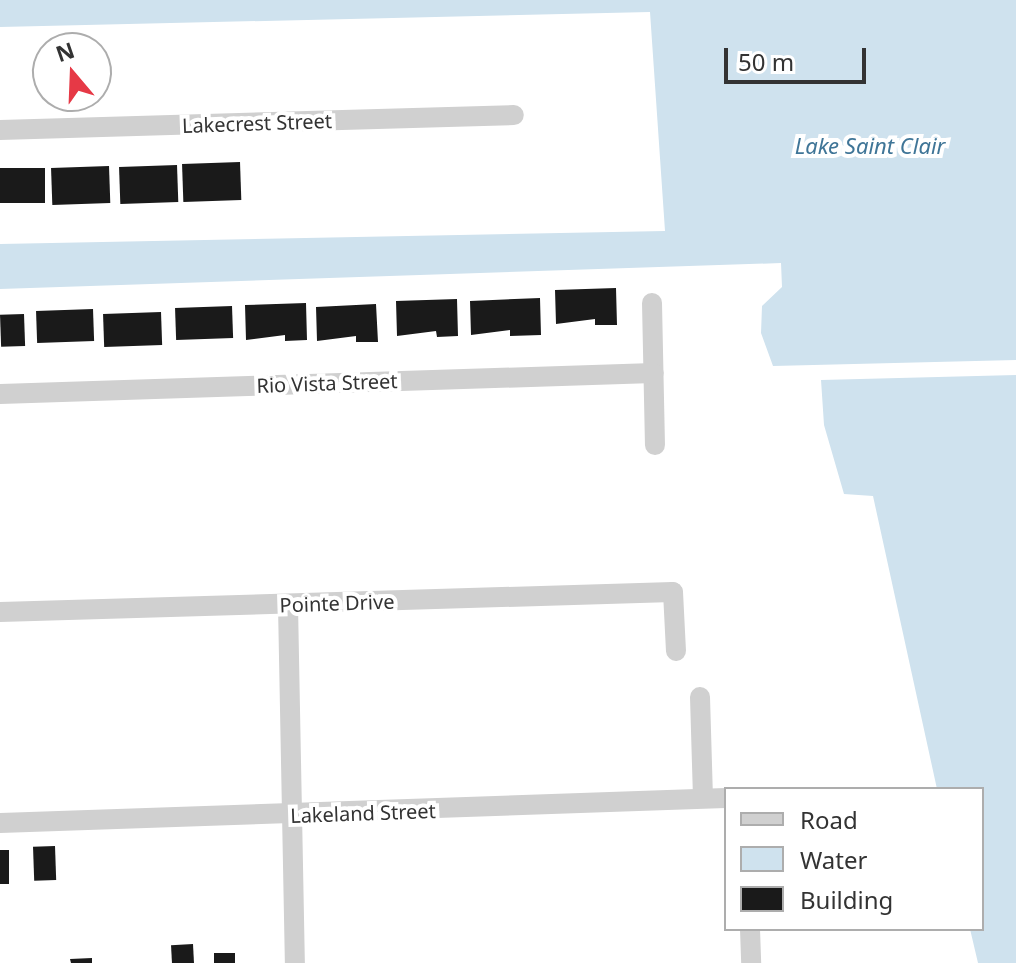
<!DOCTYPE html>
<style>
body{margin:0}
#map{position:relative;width:1016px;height:963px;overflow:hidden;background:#fff;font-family:"Noto Sans",sans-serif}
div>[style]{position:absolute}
.water>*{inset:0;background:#cfe2ee}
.building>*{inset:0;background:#1a1a1a;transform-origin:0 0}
.minor>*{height:20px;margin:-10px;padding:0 10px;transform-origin:10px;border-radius:10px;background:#d0d0d0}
span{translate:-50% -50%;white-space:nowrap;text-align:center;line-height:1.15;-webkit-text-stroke:8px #fff;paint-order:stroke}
.street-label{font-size:20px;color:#333}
.water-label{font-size:22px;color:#3f7597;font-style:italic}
.legend{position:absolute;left:724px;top:787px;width:260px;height:144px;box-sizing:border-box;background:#fff;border:2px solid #adadad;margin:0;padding:10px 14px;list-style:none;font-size:24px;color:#333}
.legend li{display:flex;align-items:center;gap:16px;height:40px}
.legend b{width:40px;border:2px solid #adadad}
.north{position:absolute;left:32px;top:32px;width:80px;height:80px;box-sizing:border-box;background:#fff;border:2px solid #adadad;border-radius:50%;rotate:341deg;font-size:22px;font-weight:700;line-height:32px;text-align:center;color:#333}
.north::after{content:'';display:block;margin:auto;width:28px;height:36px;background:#e63946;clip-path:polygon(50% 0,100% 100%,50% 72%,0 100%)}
.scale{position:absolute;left:724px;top:48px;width:142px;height:36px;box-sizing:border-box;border:4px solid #333;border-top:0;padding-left:10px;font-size:24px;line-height:28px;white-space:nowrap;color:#333;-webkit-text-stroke:6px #fff;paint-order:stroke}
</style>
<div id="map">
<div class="water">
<i style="clip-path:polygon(0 0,1016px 0,1016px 360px,773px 366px,761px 333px,762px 306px,782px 287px,781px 263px,0 289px,0 244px,665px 231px,650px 12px,0 27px)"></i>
<i style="clip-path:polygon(1016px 375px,1016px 963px,978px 963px,970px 929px,982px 929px,982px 789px,937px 789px,873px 496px,844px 494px,824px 425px,821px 380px)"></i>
</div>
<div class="building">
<i style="left:240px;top:162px;width:38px;height:58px;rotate:88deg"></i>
<i style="left:177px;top:165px;width:37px;height:58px;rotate:88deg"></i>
<i style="left:109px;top:166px;width:37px;height:58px;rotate:88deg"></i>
<i style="left:45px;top:168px;width:35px;height:45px;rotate:90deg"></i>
<i style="clip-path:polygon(616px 288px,617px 325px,595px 325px,595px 319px,556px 324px,555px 290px)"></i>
<i style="clip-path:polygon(540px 298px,541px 335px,510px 336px,510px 330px,471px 335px,470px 301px)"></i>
<i style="clip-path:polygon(457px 299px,458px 336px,437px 337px,436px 331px,397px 336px,396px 301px)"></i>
<i style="clip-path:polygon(306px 303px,307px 340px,285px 341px,285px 335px,246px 340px,245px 305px)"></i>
<i style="clip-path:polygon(376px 304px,378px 342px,356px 342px,356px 336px,317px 341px,316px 307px)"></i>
<i style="left:232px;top:306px;width:32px;height:57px;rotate:88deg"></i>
<i style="left:93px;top:309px;width:32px;height:57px;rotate:88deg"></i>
<i style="left:161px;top:312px;width:33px;height:58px;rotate:88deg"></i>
<i style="left:24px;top:314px;width:32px;height:24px;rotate:88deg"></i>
<i style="left:55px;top:846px;width:34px;height:22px;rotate:88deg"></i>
<i style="left:0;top:850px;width:9px;height:34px"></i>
<i style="left:193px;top:944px;width:19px;height:22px;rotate:87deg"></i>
<i style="left:214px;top:953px;width:21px;height:10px"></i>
<i style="clip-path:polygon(92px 958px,92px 963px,71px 963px,70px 959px)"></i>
</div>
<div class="minor">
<i style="left:0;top:130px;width:514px;rotate:-1.67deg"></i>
<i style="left:652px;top:303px;width:142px;rotate:88.8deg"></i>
<i style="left:0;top:394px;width:654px;rotate:-1.84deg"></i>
<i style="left:288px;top:605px;width:358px;rotate:88.9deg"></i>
<i style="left:0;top:612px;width:673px;rotate:-1.7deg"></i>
<i style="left:673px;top:592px;width:59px;rotate:87.1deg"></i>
<i style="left:700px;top:697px;width:101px;rotate:88.3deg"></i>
<i style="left:0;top:823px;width:726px;rotate:-1.97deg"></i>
<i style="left:750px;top:929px;width:34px;rotate:88deg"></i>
</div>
<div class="street-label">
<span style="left:257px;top:123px;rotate:-2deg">Lakecrest Street</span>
<span style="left:327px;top:383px;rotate:-2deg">Rio Vista Street</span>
<span style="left:337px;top:603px;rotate:-2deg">Pointe Drive</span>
<span style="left:363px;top:813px;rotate:-2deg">Lakeland Street</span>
</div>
<div class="water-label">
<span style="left:870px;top:146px">Lake Saint Clair</span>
</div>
<ul class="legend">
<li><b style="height:10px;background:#d0d0d0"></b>Road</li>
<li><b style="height:22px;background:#cfe2ee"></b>Water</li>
<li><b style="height:22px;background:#1a1a1a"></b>Building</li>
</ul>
<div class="north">N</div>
<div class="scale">50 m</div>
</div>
